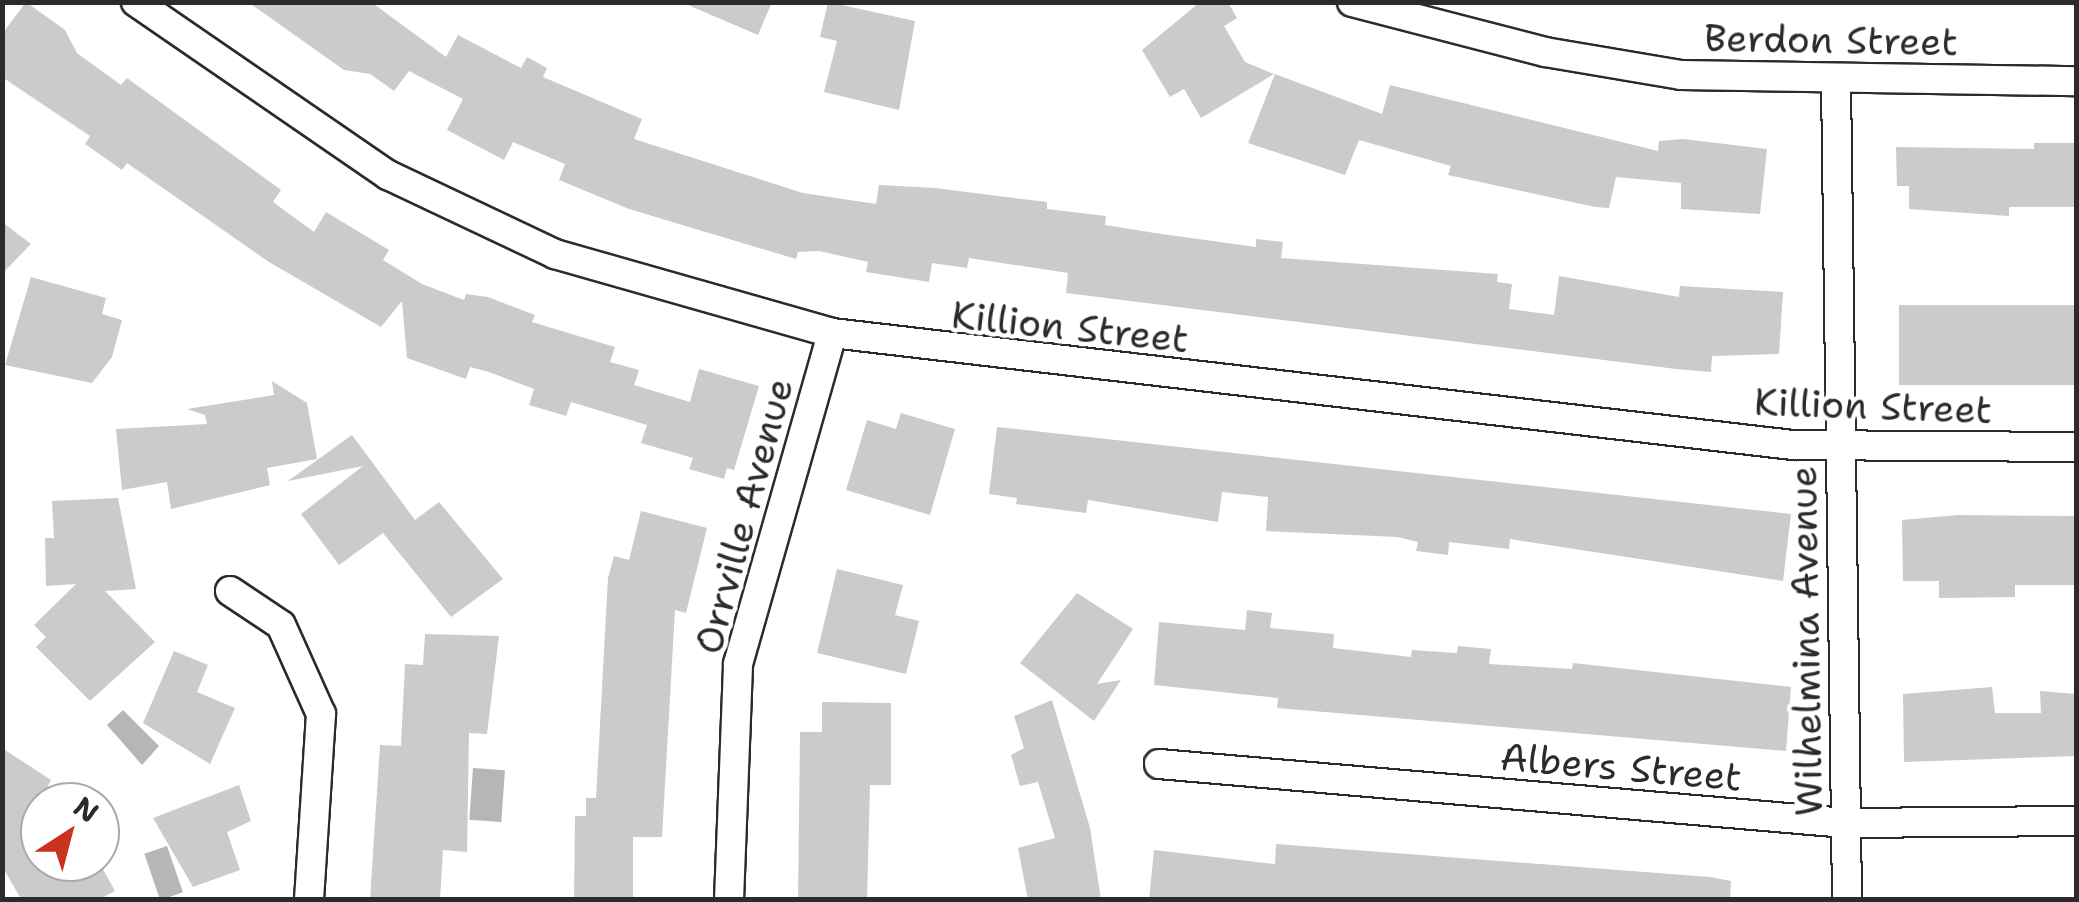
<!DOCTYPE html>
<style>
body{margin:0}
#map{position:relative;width:2079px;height:902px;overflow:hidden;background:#fff;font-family:"Shantell Sans",sans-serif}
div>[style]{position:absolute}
.water>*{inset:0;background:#b6b6b6;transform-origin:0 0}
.building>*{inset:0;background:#cbcbcb;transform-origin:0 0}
.roads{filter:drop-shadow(2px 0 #2b2b2b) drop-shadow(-2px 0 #2b2b2b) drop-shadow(0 2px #2b2b2b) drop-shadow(0 -2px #2b2b2b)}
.minor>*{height:28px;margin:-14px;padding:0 14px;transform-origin:14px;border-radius:14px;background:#fff}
span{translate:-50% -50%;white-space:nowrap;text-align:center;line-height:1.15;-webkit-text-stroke:9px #fff;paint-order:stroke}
.street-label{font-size:38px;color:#2b2b2b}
.frame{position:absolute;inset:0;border:5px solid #2b2b2b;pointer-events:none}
.north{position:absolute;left:20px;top:782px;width:100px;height:100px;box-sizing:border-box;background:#fff;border:2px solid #aaa;border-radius:50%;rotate:36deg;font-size:28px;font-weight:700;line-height:40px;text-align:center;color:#2b2b2b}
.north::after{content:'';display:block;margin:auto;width:35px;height:45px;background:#c8321e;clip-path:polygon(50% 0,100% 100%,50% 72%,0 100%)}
</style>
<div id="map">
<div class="water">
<i style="clip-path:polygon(123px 710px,159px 746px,142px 765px,107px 725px)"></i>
<i style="left:473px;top:768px;width:32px;height:52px;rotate:4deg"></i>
<i style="left:167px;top:846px;width:49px;height:24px;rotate:71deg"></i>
</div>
<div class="building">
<i style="clip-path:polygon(26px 2px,65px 30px,77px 53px,121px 85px,127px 78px,281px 190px,273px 202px,314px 232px,326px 212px,389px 250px,383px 260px,422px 284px,464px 300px,466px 294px,488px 297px,535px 315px,532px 322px,615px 347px,610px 362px,639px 370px,634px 385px,690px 402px,699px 369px,759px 386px,734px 470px,727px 468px,724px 479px,689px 469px,693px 458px,641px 443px,647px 425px,571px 402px,566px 416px,529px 405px,534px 389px,489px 372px,470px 367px,466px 379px,407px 358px,402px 301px,381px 327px,269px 262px,127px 163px,122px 170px,85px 144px,90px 136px,2px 77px,2px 34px)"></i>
<i style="clip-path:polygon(248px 2px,371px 2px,446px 57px,458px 35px,521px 68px,527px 57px,547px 68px,543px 77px,642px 119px,634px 139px,803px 193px,876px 204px,879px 185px,935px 188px,1047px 202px,1047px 209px,1106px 216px,1105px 225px,1155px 233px,1256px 247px,1256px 239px,1283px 242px,1281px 258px,1498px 274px,1497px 282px,1512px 284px,1509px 309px,1554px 315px,1559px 276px,1679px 297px,1680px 286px,1783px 292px,1779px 354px,1712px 356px,1711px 372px,1676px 369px,1066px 293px,1068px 273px,969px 258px,967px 268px,932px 263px,929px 282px,866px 272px,868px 262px,819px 251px,798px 252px,796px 259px,629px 209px,559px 180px,565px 164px,513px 142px,504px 160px,447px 130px,463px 99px,409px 71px,394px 91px,370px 74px,344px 70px)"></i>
<i style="clip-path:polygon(681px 2px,772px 2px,758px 35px)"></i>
<i style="clip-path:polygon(828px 2px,915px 21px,899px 110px,824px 92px,837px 41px,820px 37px)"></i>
<i style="clip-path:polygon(1200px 2px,1228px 2px,1237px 18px,1224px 26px,1245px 62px,1274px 74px,1201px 118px,1184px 89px,1170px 97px,1142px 50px)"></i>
<i style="clip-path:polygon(1275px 74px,1382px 114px,1390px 85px,1658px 151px,1659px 141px,1683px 139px,1767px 149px,1760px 214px,1681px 209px,1681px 183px,1616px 177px,1609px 208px,1595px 207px,1448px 175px,1451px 166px,1359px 140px,1345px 175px,1248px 143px)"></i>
<i style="clip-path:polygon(2034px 143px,2075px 143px,2076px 207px,2009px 207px,2009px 216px,1909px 209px,1909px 186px,1897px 186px,1896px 147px,2034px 149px)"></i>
<i style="clip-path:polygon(2px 222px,31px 244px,2px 274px)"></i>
<i style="clip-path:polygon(31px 277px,106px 298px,102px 314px,122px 320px,112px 357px,92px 383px,5px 365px)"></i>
<i style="left:2076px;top:305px;width:80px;height:177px;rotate:90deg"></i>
<i style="clip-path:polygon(272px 381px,307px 403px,317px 459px,267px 468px,270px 485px,171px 509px,167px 482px,122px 490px,116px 429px,207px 424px,205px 415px,187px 409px,274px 395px)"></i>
<i style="clip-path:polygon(901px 413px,955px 429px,930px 515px,846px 490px,867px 420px,896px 429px)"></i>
<i style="clip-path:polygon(997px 427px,1791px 514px,1783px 581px,1510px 539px,1509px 549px,1449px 542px,1448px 555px,1416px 551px,1418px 542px,1398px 537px,1266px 531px,1268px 497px,1222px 492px,1218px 522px,1088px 500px,1086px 513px,1016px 504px,1017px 498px,989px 494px)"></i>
<i style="clip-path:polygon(352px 435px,415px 520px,439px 502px,503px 579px,451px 617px,383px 533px,339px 565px,301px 514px,363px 466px,288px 481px)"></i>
<i style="clip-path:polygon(118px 498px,136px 589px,105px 591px,155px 642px,90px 701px,36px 647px,46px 637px,34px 625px,76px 584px,46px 586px,45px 538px,54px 538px,52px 501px)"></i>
<i style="clip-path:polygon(641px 511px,707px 528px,686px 613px,675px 610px,662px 837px,633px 837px,633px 900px,574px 900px,575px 816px,586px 816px,586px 798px,596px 798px,608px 578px,614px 556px,629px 560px)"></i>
<i style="clip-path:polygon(1958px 515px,2076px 516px,2076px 585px,2015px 585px,2015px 597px,1939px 598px,1939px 581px,1903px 581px,1902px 520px)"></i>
<i style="clip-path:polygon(837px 569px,903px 585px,895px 615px,919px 621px,906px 674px,817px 653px)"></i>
<i style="clip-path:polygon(1077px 593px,1133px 629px,1097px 684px,1121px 680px,1094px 721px,1020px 663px)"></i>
<i style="clip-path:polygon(1247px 610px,1272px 613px,1270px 628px,1334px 634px,1333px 648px,1411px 657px,1412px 650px,1457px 653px,1458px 646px,1491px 649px,1489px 664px,1572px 669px,1573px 663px,1791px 687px,1786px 751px,1277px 708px,1278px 698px,1154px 685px,1159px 622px,1245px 630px)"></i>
<i style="clip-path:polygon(425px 634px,499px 636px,487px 734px,469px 733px,467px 852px,443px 850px,440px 900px,370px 900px,380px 745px,401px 746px,405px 664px,423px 665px)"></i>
<i style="clip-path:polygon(174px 651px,208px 665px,197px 692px,235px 708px,210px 764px,143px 723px)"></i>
<i style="clip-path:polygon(1992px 687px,1995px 713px,2041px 713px,2040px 691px,2076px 694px,2076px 756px,1904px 762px,1903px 694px)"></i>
<i style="clip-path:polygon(1052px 700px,1090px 828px,1101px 900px,1028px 900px,1018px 848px,1055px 838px,1038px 782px,1020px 786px,1011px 755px,1024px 748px,1014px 716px)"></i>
<i style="clip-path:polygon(822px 702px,891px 703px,891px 785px,870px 785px,867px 900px,798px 900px,800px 732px,822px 732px)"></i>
<i style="clip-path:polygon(2px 748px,51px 780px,40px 802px,40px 862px,99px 862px,115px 891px,100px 899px,21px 899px,2px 866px)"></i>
<i style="clip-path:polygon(239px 785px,251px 821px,227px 832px,240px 870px,193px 887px,153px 818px)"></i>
<i style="clip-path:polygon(1276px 844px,1710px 877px,1731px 881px,1730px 900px,1149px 900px,1154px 850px,1275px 864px)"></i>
</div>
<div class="roads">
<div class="minor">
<i style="left:136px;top:2px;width:306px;rotate:34.5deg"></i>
<i style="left:388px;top:175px;width:185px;rotate:25.3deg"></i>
<i style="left:555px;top:254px;width:288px;rotate:15.9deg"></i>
<i style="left:832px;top:333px;width:968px;rotate:6.65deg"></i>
<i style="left:1793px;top:445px;width:283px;rotate:0.4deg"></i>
<i style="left:1352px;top:2px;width:199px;rotate:14.5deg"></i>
<i style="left:1545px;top:52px;width:138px;rotate:9.6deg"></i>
<i style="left:1681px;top:75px;width:395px;rotate:0.9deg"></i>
<i style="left:1836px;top:81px;width:819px;rotate:89.23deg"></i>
<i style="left:230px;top:591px;width:61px;rotate:33.7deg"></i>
<i style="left:281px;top:625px;width:98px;rotate:65.8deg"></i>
<i style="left:321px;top:714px;width:186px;rotate:93.7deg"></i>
<i style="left:1159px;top:764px;width:690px;rotate:4.91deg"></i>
<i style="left:1846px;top:823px;width:230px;rotate:-0.5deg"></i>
<i style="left:729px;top:900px;width:236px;rotate:-87.8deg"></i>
<i style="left:738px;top:664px;width:344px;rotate:-74.1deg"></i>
</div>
</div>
<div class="street-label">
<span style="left:1831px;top:40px;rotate:1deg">Berdon Street</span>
<span style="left:1070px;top:327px;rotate:6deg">Killion Street</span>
<span style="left:1873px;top:406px;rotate:2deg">Killion Street</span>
<span style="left:744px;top:516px;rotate:-75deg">Orrville Avenue</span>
<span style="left:1806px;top:641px;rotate:-91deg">Wilhelmina Avenue</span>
<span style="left:1621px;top:767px;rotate:5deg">Albers Street</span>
</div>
<div class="frame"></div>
<div class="north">N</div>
</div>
